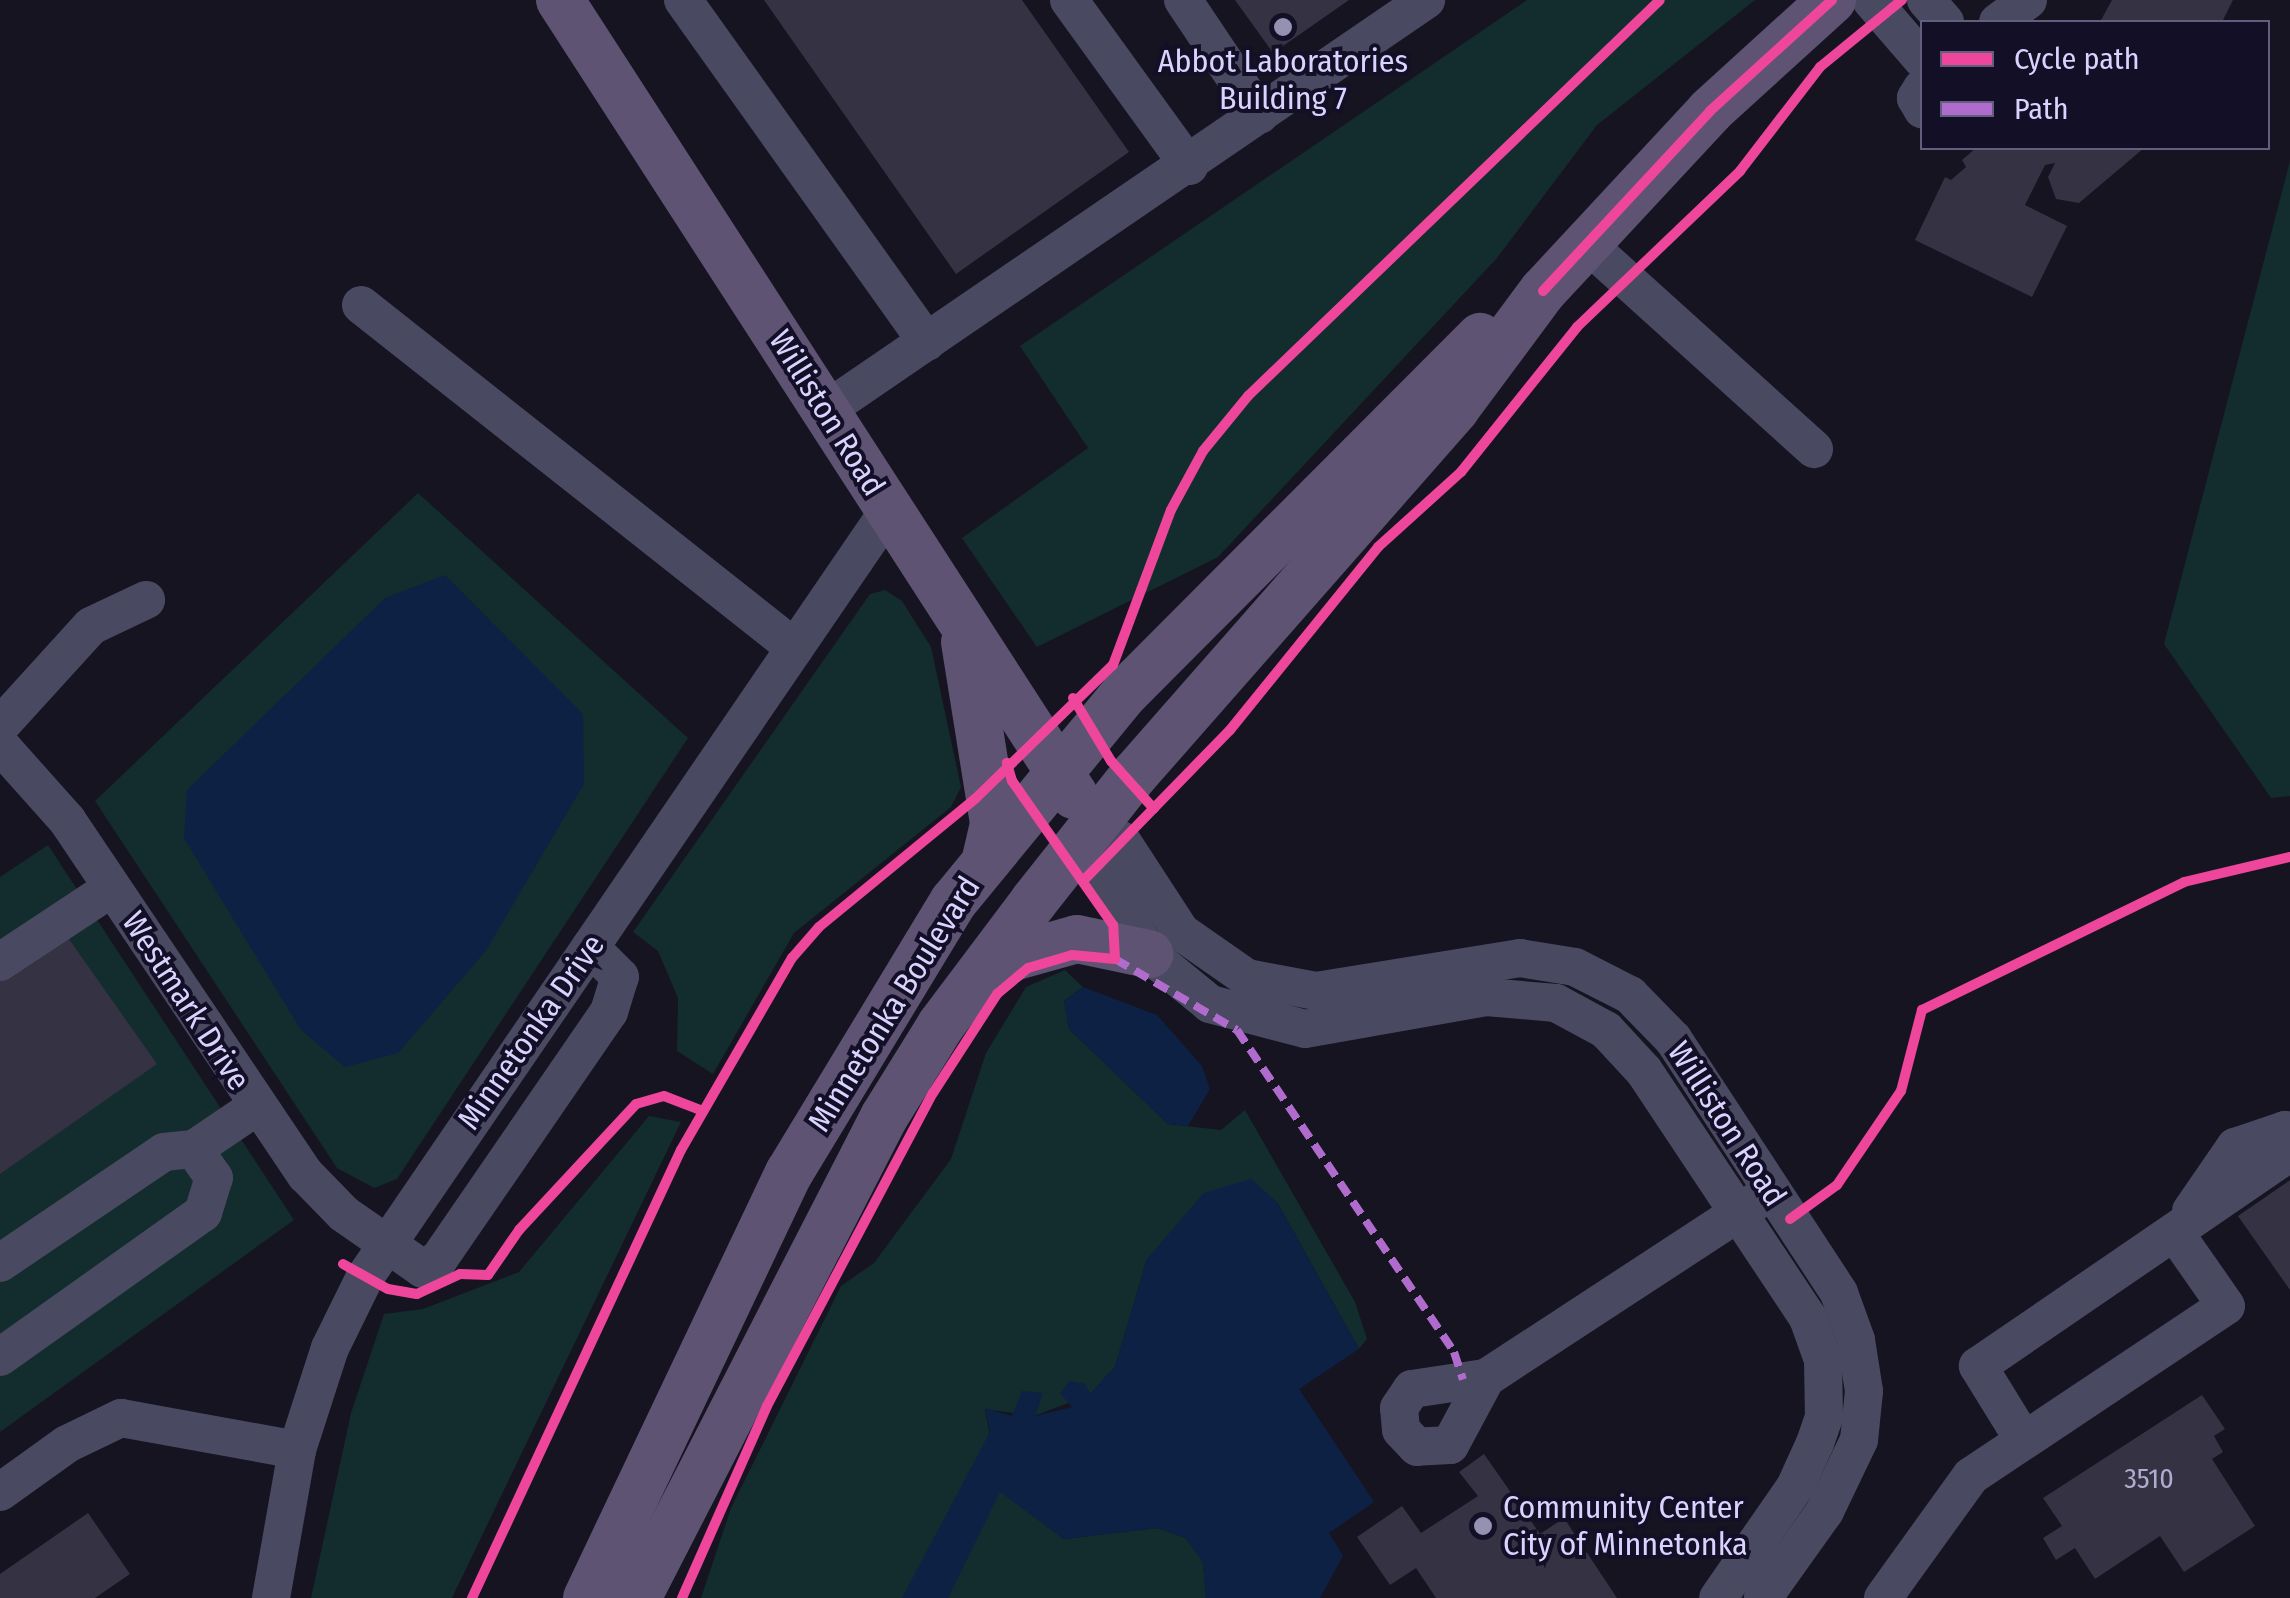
<!DOCTYPE html>
<style>
body{margin:0}
#map{position:relative;width:2290px;height:1598px;overflow:hidden;background:#161421;font-family:"Fira Sans Condensed",sans-serif}
div>[style]{position:absolute}
.green>*{inset:0;background:#132c2d}
.water>*{inset:0;background:#0d2144}
.building>*{inset:0;background:#343243}
.minor>*{height:38px;margin:-19px;padding:0 19px;transform-origin:19px;border-radius:19px;background:#4a4962}
.major>*{height:48px;margin:-24px;padding:0 24px;transform-origin:24px;border-radius:24px;background:#5e5373}
.quiet>*{height:8px;margin-top:-4px;transform-origin:0;background:repeating-linear-gradient(90deg,#b06ccc 0 15px,transparent 0 23px)}
.cycleway>*{height:10px;margin:-5px;padding:0 5px;transform-origin:5px;border-radius:5px;background:#ed469a}
.dots>*{width:28px;height:28px;translate:-50% -50%;box-sizing:border-box;border:5px solid #130f26;border-radius:50%}
span{translate:-50% -50%;white-space:nowrap;text-align:center;line-height:1.15;-webkit-text-stroke:8px #130f26;paint-order:stroke}
.number-label{font-size:28px;color:#b0acd0}
.number-label span{-webkit-text-stroke-width:0}
.poi-label{font-size:32px;color:#d9d4ff}
.left{translate:0 -50%;text-align:left}
.street-label{font-size:32px;color:#d9d4ff}
.legend{position:absolute;left:1920px;top:20px;width:350px;height:130px;box-sizing:border-box;background:#130f26;border:2px solid #625e7d;margin:0;padding:12px 18px;list-style:none;font-size:30px;color:#d9d4ff}
.legend li{display:flex;align-items:center;gap:20px;height:50px}
.legend b{width:50px;border:2px solid #625e7d}
</style>
<div id="map">
<div class="green">
<i style="clip-path:polygon(1527px 0,1755px 0,1597px 125px,1497px 258px,1218px 557px,1037px 647px,962px 538px,1088px 448px,1020px 346px)"></i>
<i style="clip-path:polygon(2290px 161px,2290px 796px,2271px 798px,2164px 644px)"></i>
<i style="clip-path:polygon(418px 493px,688px 738px,397px 1179px,374px 1188px,337px 1168px,95px 801px)"></i>
<i style="clip-path:polygon(885px 590px,902px 601px,931px 647px,961px 787px,951px 807px,794px 933px,713px 1074px,677px 1051px,678px 998px,658px 951px,633px 932px,870px 594px)"></i>
<i style="clip-path:polygon(48px 845px,294px 1220px,0 1432px,0 877px)"></i>
<i style="clip-path:polygon(1065px 970px,1083px 987px,1064px 1001px,1069px 1029px,1168px 1124px,1221px 1130px,1245px 1110px,1355px 1302px,1367px 1339px,1359px 1349px,1277px 1202px,1147px 1259px,1115px 1367px,1089px 1395px,1034px 1416px,985px 1409px,1000px 1491px,1064px 1539px,1157px 1528px,1186px 1538px,1203px 1562px,1206px 1598px,701px 1598px,731px 1508px,841px 1286px,874px 1263px,951px 1159px,986px 1053px,1026px 987px)"></i>
<i style="clip-path:polygon(649px 1116px,681px 1122px,452px 1598px,311px 1598px,351px 1413px,384px 1314px,423px 1309px,519px 1272px)"></i>
</div>
<div class="water">
<i style="clip-path:polygon(445px 575px,583px 714px,584px 784px,485px 952px,398px 1053px,345px 1067px,301px 1030px,184px 838px,187px 790px,385px 598px)"></i>
<i style="clip-path:polygon(1083px 987px,1157px 1015px,1202px 1066px,1210px 1089px,1188px 1126px,1168px 1124px,1069px 1029px,1064px 1001px)"></i>
<i style="clip-path:polygon(1251px 1179px,1277px 1202px,1359px 1349px,1299px 1389px,1374px 1502px,1329px 1533px,1343px 1556px,1320px 1598px,1206px 1598px,1203px 1563px,1186px 1538px,1157px 1528px,1064px 1539px,1000px 1492px,948px 1598px,902px 1598px,990px 1432px,985px 1408px,1012px 1416px,1022px 1391px,1043px 1393px,1035px 1416px,1072px 1407px,1060px 1393px,1070px 1381px,1085px 1384px,1090px 1394px,1115px 1367px,1147px 1259px,1204px 1193px)"></i>
</div>
<div class="building">
<i style="clip-path:polygon(764px 0,1022px 0,1129px 152px,956px 274px)"></i>
<i style="clip-path:polygon(1235px 0,1349px 0,1273px 53px)"></i>
<i style="clip-path:polygon(2112px 0,2233px 0,2222px 22px,2100px 22px)"></i>
<i style="clip-path:polygon(1976px 148px,2144px 148px,2079px 203px,2056px 199px,2048px 177px,2055px 163px,2045px 165px,2025px 205px,2067px 226px,2032px 297px,1915px 240px,1945px 177px,1951px 180px,1966px 167px,1962px 160px)"></i>
<i style="clip-path:polygon(64px 932px,157px 1064px,0 1174px,0 977px)"></i>
<i style="clip-path:polygon(2290px 1180px,2290px 1290px,2238px 1216px)"></i>
<i style="clip-path:polygon(2202px 1395px,2225px 1429px,2214px 1436px,2223px 1452px,2212px 1459px,2255px 1526px,2184px 1572px,2160px 1536px,2095px 1579px,2075px 1548px,2056px 1560px,2043px 1538px,2062px 1526px,2043px 1498px)"></i>
<i style="clip-path:polygon(1484px 1454px,1540px 1534px,1564px 1518px,1617px 1598px,1436px 1598px,1416px 1568px,1390px 1585px,1357px 1537px,1402px 1506px,1421px 1533px,1478px 1496px,1459px 1472px)"></i>
<i style="clip-path:polygon(88px 1513px,130px 1574px,95px 1598px,0 1598px,0 1574px)"></i>
</div>
<div class="minor">
<i style="left:683px;top:0;width:420px;rotate:54.5deg"></i>
<i style="left:1069px;top:0;width:205px;rotate:54.1deg"></i>
<i style="left:1183px;top:0;width:138px;rotate:56.2deg"></i>
<i style="left:1871px;top:0;width:78px;rotate:49.2deg"></i>
<i style="left:1926px;top:0;width:29px;rotate:49deg"></i>
<i style="left:1998px;top:22px;width:37px;rotate:-36deg"></i>
<i style="left:1922px;top:88px;width:12px;rotate:121deg"></i>
<i style="left:1916px;top:98px;width:13px;rotate:61deg"></i>
<i style="left:1587px;top:244px;width:306px;rotate:42.1deg"></i>
<i style="left:361px;top:305px;width:553px;rotate:38.32deg"></i>
<i style="left:826px;top:410px;width:727px;rotate:-34.35deg"></i>
<i style="left:0;top:726px;width:135px;rotate:-47.7deg"></i>
<i style="left:91px;top:626px;width:61px;rotate:-25.3deg"></i>
<i style="left:0;top:745px;width:101px;rotate:48.2deg"></i>
<i style="left:67px;top:820px;width:428px;rotate:56.1deg"></i>
<i style="left:306px;top:1175px;width:54px;rotate:45.7deg"></i>
<i style="left:344px;top:1214px;width:96px;rotate:34.8deg"></i>
<i style="left:423px;top:1269px;width:19px;rotate:-32deg"></i>
<i style="left:439px;top:1259px;width:300px;rotate:-55.5deg"></i>
<i style="left:609px;top:1012px;width:37px;rotate:-73deg"></i>
<i style="left:620px;top:977px;width:42px;rotate:-135deg"></i>
<i style="left:1093px;top:826px;width:31px;rotate:27deg"></i>
<i style="left:1121px;top:840px;width:110px;rotate:56.9deg"></i>
<i style="left:1181px;top:932px;width:80px;rotate:34.9deg"></i>
<i style="left:1247px;top:978px;width:70px;rotate:10.7deg"></i>
<i style="left:1316px;top:991px;width:207px;rotate:-9.2deg"></i>
<i style="left:1520px;top:958px;width:56px;rotate:9.3deg"></i>
<i style="left:1575px;top:967px;width:62px;rotate:27deg"></i>
<i style="left:1630px;top:995px;width:62px;rotate:45.7deg"></i>
<i style="left:1673px;top:1039px;width:303px;rotate:56.8deg"></i>
<i style="left:1839px;top:1293px;width:50px;rotate:70.1deg"></i>
<i style="left:1856px;top:1340px;width:52px;rotate:81.1deg"></i>
<i style="left:1864px;top:1391px;width:49px;rotate:95.8deg"></i>
<i style="left:1859px;top:1440px;width:79px;rotate:115.6deg"></i>
<i style="left:1825px;top:1511px;width:107px;rotate:125.5deg"></i>
<i style="left:1093px;top:826px;width:40px;rotate:84.3deg"></i>
<i style="left:1097px;top:866px;width:102px;rotate:59.4deg"></i>
<i style="left:1149px;top:954px;width:79px;rotate:39.3deg"></i>
<i style="left:1210px;top:1004px;width:98px;rotate:14.7deg"></i>
<i style="left:1305px;top:1029px;width:184px;rotate:-10deg"></i>
<i style="left:1486px;top:997px;width:70px;rotate:4.9deg"></i>
<i style="left:1556px;top:1003px;width:57px;rotate:28.4deg"></i>
<i style="left:1606px;top:1030px;width:56px;rotate:47.2deg"></i>
<i style="left:1644px;top:1071px;width:296px;rotate:56.4deg"></i>
<i style="left:1808px;top:1318px;width:45px;rotate:70.3deg"></i>
<i style="left:1823px;top:1360px;width:57px;rotate:89deg"></i>
<i style="left:1824px;top:1417px;width:28px;rotate:109deg"></i>
<i style="left:1815px;top:1443px;width:48px;rotate:114.4deg"></i>
<i style="left:1795px;top:1487px;width:135px;rotate:124.7deg"></i>
<i style="left:0;top:962px;width:134px;rotate:-33.5deg"></i>
<i style="left:2191px;top:1211px;width:78px;rotate:-55.5deg"></i>
<i style="left:2235px;top:1147px;width:53px;rotate:-18.8deg"></i>
<i style="left:2285px;top:1130px;width:9px;rotate:54deg"></i>
<i style="left:0;top:1263px;width:198px;rotate:-34.1deg"></i>
<i style="left:164px;top:1152px;width:30px;rotate:-6deg"></i>
<i style="left:194px;top:1149px;width:75px;rotate:-34.1deg"></i>
<i style="left:0;top:1357px;width:249px;rotate:-35.4deg"></i>
<i style="left:203px;top:1213px;width:37px;rotate:-73deg"></i>
<i style="left:214px;top:1178px;width:35px;rotate:-125deg"></i>
<i style="left:1486px;top:1378px;width:76px;rotate:118.2deg"></i>
<i style="left:1450px;top:1445px;width:33px;rotate:177deg"></i>
<i style="left:1417px;top:1447px;width:23px;rotate:-133deg"></i>
<i style="left:1401px;top:1430px;width:22px;rotate:-95deg"></i>
<i style="left:1399px;top:1408px;width:23px;rotate:-56deg"></i>
<i style="left:1412px;top:1389px;width:75px;rotate:-8.5deg"></i>
<i style="left:1486px;top:1378px;width:323px;rotate:-33.2deg"></i>
<i style="left:2023px;top:1439px;width:86px;rotate:-121.7deg"></i>
<i style="left:1978px;top:1366px;width:378px;rotate:-34.4deg"></i>
<i style="left:0;top:1492px;width:82px;rotate:-35.6deg"></i>
<i style="left:67px;top:1444px;width:60px;rotate:-25.7deg"></i>
<i style="left:121px;top:1418px;width:179px;rotate:10.3deg"></i>
<i style="left:271px;top:1598px;width:150px;rotate:-80deg"></i>
<i style="left:297px;top:1450px;width:107px;rotate:-72.1deg"></i>
<i style="left:330px;top:1348px;width:79px;rotate:-63.8deg"></i>
<i style="left:365px;top:1277px;width:929px;rotate:-55.66deg"></i>
<i style="left:1883px;top:1598px;width:150px;rotate:-54.2deg"></i>
<i style="left:1971px;top:1476px;width:306px;rotate:-33.7deg"></i>
<i style="left:2226px;top:1306px;width:89px;rotate:-124.9deg"></i>
</div>
<div class="major">
<i style="left:560px;top:0;width:947px;rotate:57.12deg"></i>
<i style="left:965px;top:642px;width:184px;rotate:80.9deg"></i>
<i style="left:994px;top:824px;width:39px;rotate:103deg"></i>
<i style="left:987px;top:974px;width:31px;rotate:-33deg"></i>
<i style="left:1013px;top:957px;width:66px;rotate:-15.7deg"></i>
<i style="left:1077px;top:939px;width:74px;rotate:11.8deg"></i>
<i style="left:587px;top:1598px;width:471px;rotate:-64.6deg"></i>
<i style="left:789px;top:1173px;width:318px;rotate:-58.8deg"></i>
<i style="left:954px;top:901px;width:269px;rotate:-50.6deg"></i>
<i style="left:1125px;top:693px;width:503px;rotate:-45.08deg"></i>
<i style="left:637px;top:1598px;width:541px;rotate:-62.82deg"></i>
<i style="left:884px;top:1117px;width:108px;rotate:-58.2deg"></i>
<i style="left:941px;top:1025px;width:155px;rotate:-53.1deg"></i>
<i style="left:1034px;top:901px;width:161px;rotate:-51.6deg"></i>
<i style="left:1134px;top:775px;width:488px;rotate:-48.7deg"></i>
<i style="left:1456px;top:408px;width:146px;rotate:-53.4deg"></i>
<i style="left:1543px;top:291px;width:246px;rotate:-47.1deg"></i>
<i style="left:1710px;top:111px;width:165px;rotate:-42.3deg"></i>
</div>
<div class="quiet">
<i style="left:1115px;top:959px;width:141px;rotate:30.2deg"></i>
<i style="left:1237px;top:1030px;width:388px;rotate:56deg"></i>
<i style="left:1454px;top:1352px;width:29px;rotate:72deg"></i>
</div>
<div class="cycleway">
<i style="left:1543px;top:291px;width:246px;rotate:-47.1deg"></i>
<i style="left:1710px;top:111px;width:165px;rotate:-42.3deg"></i>
<i style="left:1073px;top:698px;width:74px;rotate:58.9deg"></i>
<i style="left:1111px;top:761px;width:64px;rotate:48.1deg"></i>
<i style="left:1084px;top:880px;width:209px;rotate:-45.8deg"></i>
<i style="left:1230px;top:730px;width:235px;rotate:-51deg"></i>
<i style="left:1378px;top:547px;width:112px;rotate:-42.1deg"></i>
<i style="left:1461px;top:472px;width:186px;rotate:-51.3deg"></i>
<i style="left:1577px;top:327px;width:226px;rotate:-43.7deg"></i>
<i style="left:1740px;top:171px;width:131px;rotate:-52.4deg"></i>
<i style="left:1820px;top:67px;width:106px;rotate:-39.3deg"></i>
<i style="left:1790px;top:1219px;width:58px;rotate:-35.9deg"></i>
<i style="left:1837px;top:1185px;width:114px;rotate:-55.8deg"></i>
<i style="left:1901px;top:1091px;width:84px;rotate:-75.5deg"></i>
<i style="left:1922px;top:1010px;width:292px;rotate:-26deg"></i>
<i style="left:2184px;top:882px;width:109px;rotate:-13.3deg"></i>
<i style="left:343px;top:1264px;width:51px;rotate:29.1deg"></i>
<i style="left:388px;top:1289px;width:29px;rotate:10deg"></i>
<i style="left:417px;top:1294px;width:47px;rotate:-24.9deg"></i>
<i style="left:460px;top:1274px;width:28px;rotate:2deg"></i>
<i style="left:488px;top:1275px;width:55px;rotate:-55.4deg"></i>
<i style="left:519px;top:1230px;width:172px;rotate:-47.1deg"></i>
<i style="left:636px;top:1104px;width:29px;rotate:-16deg"></i>
<i style="left:664px;top:1096px;width:42px;rotate:21deg"></i>
<i style="left:472px;top:1598px;width:494px;rotate:-65deg"></i>
<i style="left:681px;top:1150px;width:222px;rotate:-60deg"></i>
<i style="left:792px;top:958px;width:41px;rotate:-48.9deg"></i>
<i style="left:819px;top:927px;width:202px;rotate:-39.4deg"></i>
<i style="left:975px;top:799px;width:192px;rotate:-44.2deg"></i>
<i style="left:1113px;top:665px;width:165px;rotate:-69.5deg"></i>
<i style="left:1171px;top:510px;width:67px;rotate:-61.5deg"></i>
<i style="left:1203px;top:451px;width:71px;rotate:-50.7deg"></i>
<i style="left:1248px;top:396px;width:571px;rotate:-43.87deg"></i>
<i style="left:682px;top:1598px;width:210px;rotate:-66.1deg"></i>
<i style="left:767px;top:1406px;width:354px;rotate:-62.1deg"></i>
<i style="left:933px;top:1093px;width:118px;rotate:-57.1deg"></i>
<i style="left:997px;top:994px;width:40px;rotate:-40deg"></i>
<i style="left:1028px;top:968px;width:46px;rotate:-16.5deg"></i>
<i style="left:1072px;top:955px;width:43px;rotate:5.3deg"></i>
<i style="left:1115px;top:959px;width:34px;rotate:-93deg"></i>
<i style="left:1113px;top:925px;width:176px;rotate:-125deg"></i>
<i style="left:1012px;top:781px;width:19px;rotate:-106deg"></i>
</div>
<div class="dots">
<i style="left:1283px;top:27px;background:#9591b1"></i>
<i style="left:1483px;top:1526px;background:#9591b1"></i>
</div>
<div class="number-label">
<span style="left:2149px;top:1479px">3510</span>
</div>
<div class="poi-label">
<span style="left:1283px;top:80px">Abbot Laboratories<br>Building 7</span>
<span class="left" style="left:1503px;top:1526px">Community Center<br>City of Minnetonka</span>
</div>
<div class="street-label">
<span style="left:827px;top:413px;rotate:58deg">Williston Road</span>
<span style="left:186px;top:1001px;rotate:57deg">Westmark Drive</span>
<span style="left:894px;top:1004px;rotate:-58deg">Minnetonka Boulevard</span>
<span style="left:531px;top:1032px;rotate:-55deg">Minnetonka Drive</span>
<span style="left:1727px;top:1124px;rotate:57deg">Williston Road</span>
</div>
<ul class="legend">
<li><b style="height:12px;background:#ed469a"></b>Cycle path</li>
<li><b style="height:12px;background:#b06ccc"></b>Path</li>
</ul>
</div>
